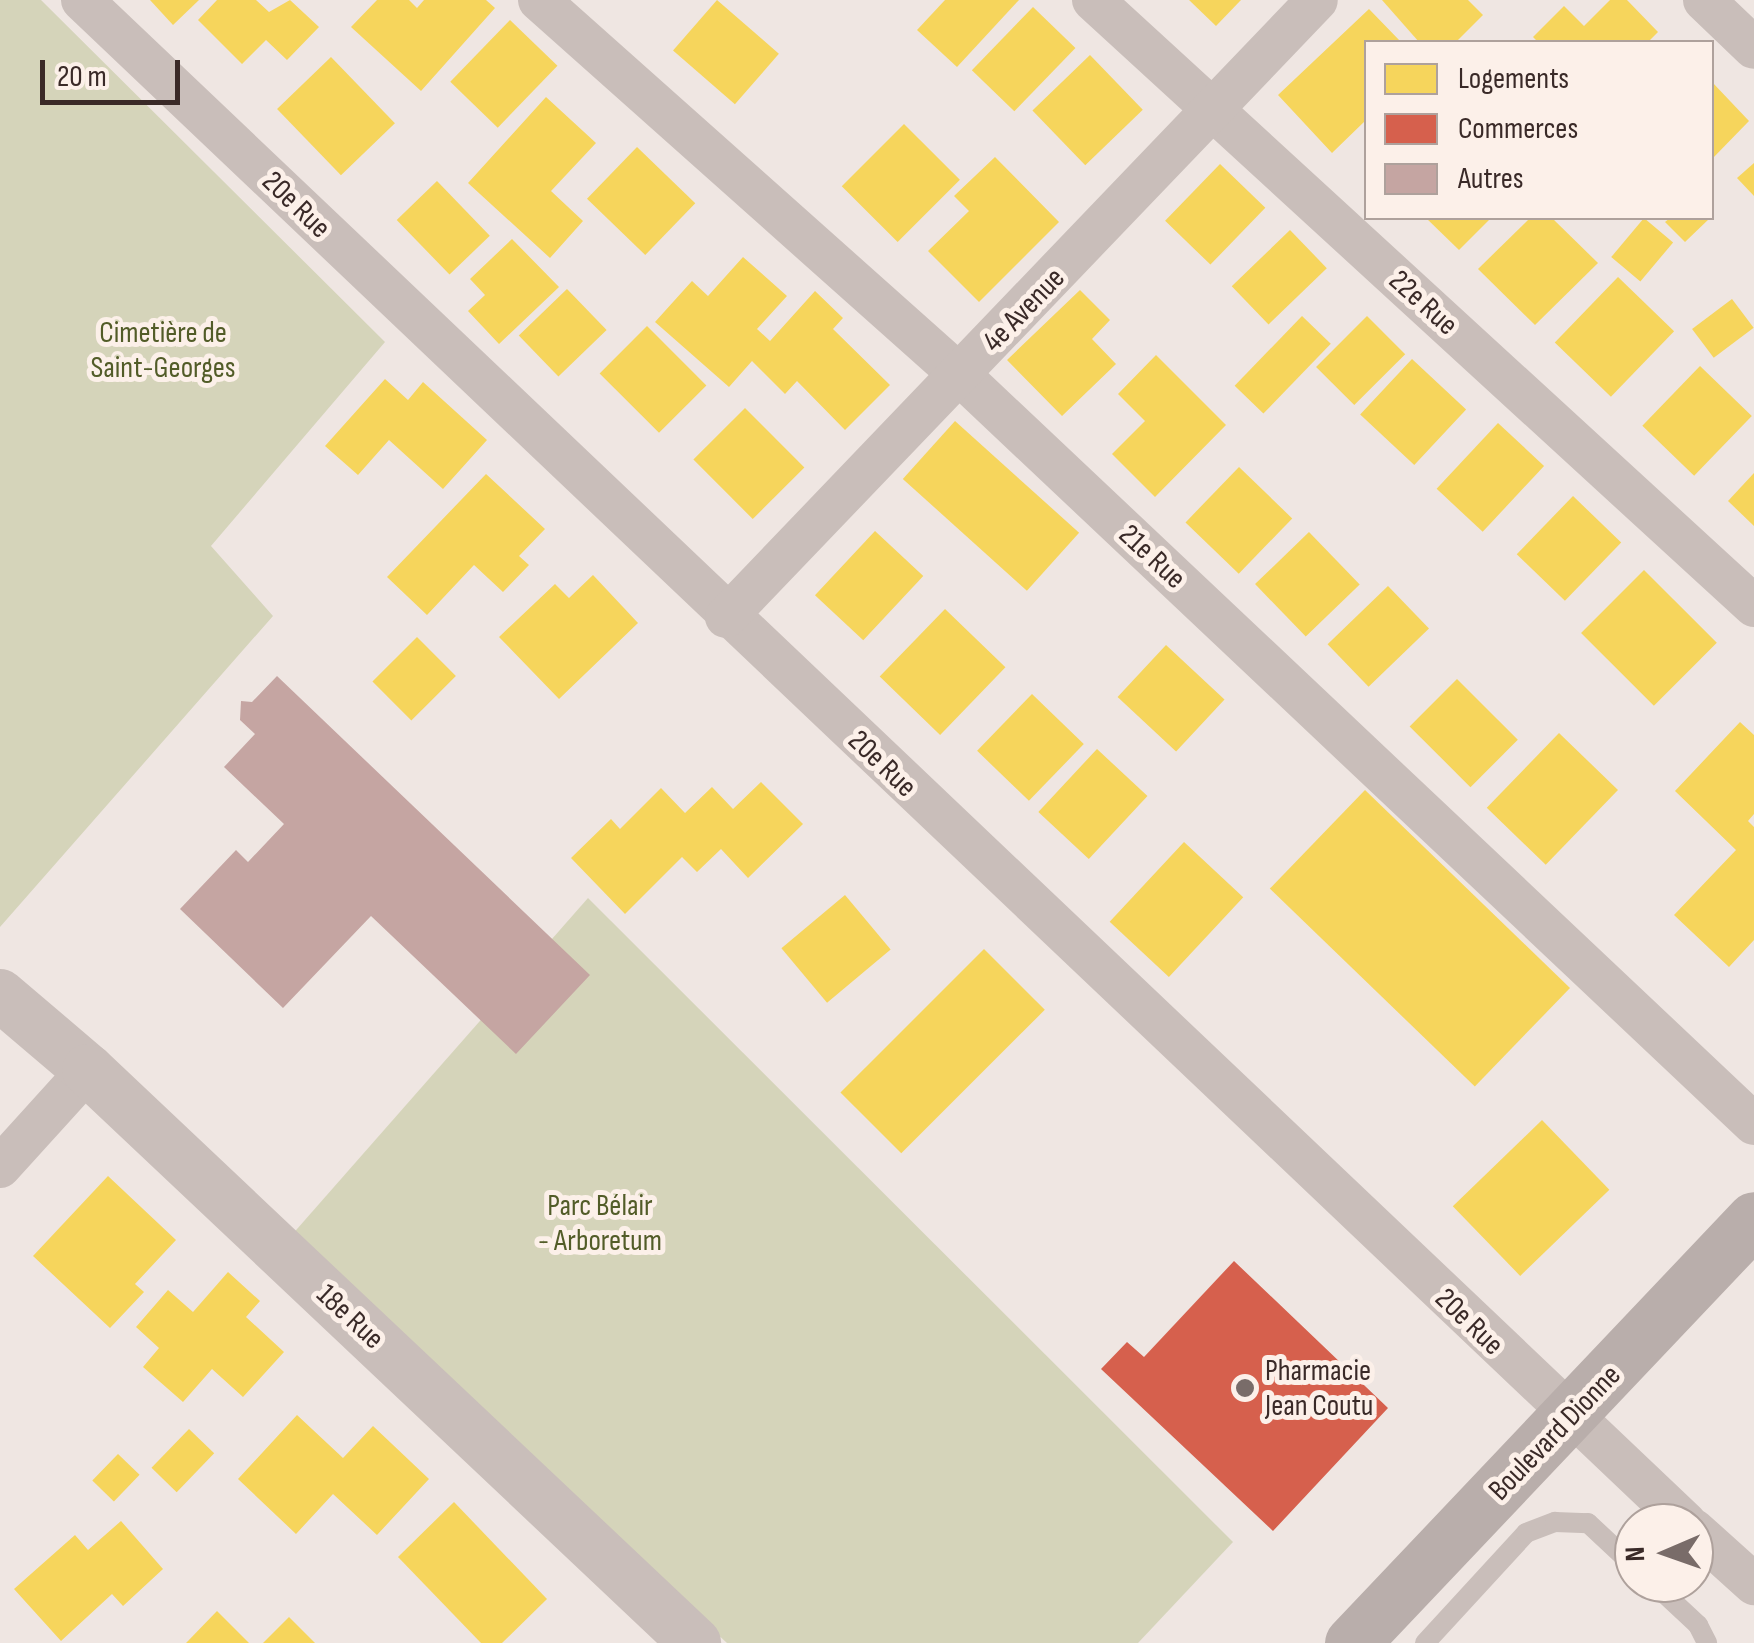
<!DOCTYPE html>
<meta charset="utf-8">
<style>
body{margin:0}
#map{position:relative;width:1754px;height:1643px;overflow:hidden;background:#efe6e2;font-family:"Sofia Sans Condensed",sans-serif}
div>[style]{position:absolute}
.green>*{inset:0;background:#d5d4ba}
.homes>*{inset:0;background:#f6d55c;transform-origin:0 0}
.shops>*{inset:0;background:#d6604d}
.building>*{inset:0;background:#c5a5a2}
.service>*{height:20px;margin:-10px;padding:0 10px;transform-origin:10px;border-radius:10px;background:#c9beba}
.minor>*{height:42px;margin:-21px;padding:0 21px;transform-origin:21px;border-radius:21px;background:#c9beba}
.tertiary>*{height:52px;margin:-26px;padding:0 26px;transform-origin:26px;border-radius:26px;background:#c9beba}
.secondary>*{height:55px;margin:-27.5px;padding:0 27.5px;transform-origin:27.5px;border-radius:27.5px;background:#b9aeab}
.dots>*{width:28px;height:28px;translate:-50% -50%;box-sizing:border-box;border:5px solid #fcf0e9;border-radius:50%}
span{translate:-50% -50%;white-space:nowrap;text-align:center;line-height:1.15;-webkit-text-stroke:10px #fcf0e9;paint-order:stroke}
.street-label{font-size:30px;color:#3a2a28}
.park-label{font-size:30px;color:#525c28}
.poi-label{font-size:30px;color:#3a2a28}
.left{translate:0 -50%;text-align:left}
.legend{position:absolute;left:1364px;top:40px;width:350px;height:180px;box-sizing:border-box;background:#fcf0e9;border:2px solid #aea19c;margin:0;padding:12px 18px;list-style:none;font-size:30px;color:#3a2a28}
.legend li{display:flex;align-items:center;gap:20px;height:50px}
.legend b{width:50px;border:2px solid #aea19c}
.north{position:absolute;left:1614px;top:1503px;width:100px;height:100px;box-sizing:border-box;background:#fcf0e9;border:2px solid #aea19c;border-radius:50%;rotate:268deg;font-size:28px;font-weight:700;line-height:40px;text-align:center;color:#3a2a28}
.north::after{content:'';display:block;margin:auto;width:35px;height:45px;background:#796c69;clip-path:polygon(50% 0,100% 100%,50% 72%,0 100%)}
.scale{position:absolute;left:40px;top:60px;width:140px;height:45px;box-sizing:border-box;border:5px solid #3a2a28;border-top:0;padding-left:12px;font-size:30px;line-height:35px;white-space:nowrap;color:#3a2a28;-webkit-text-stroke:8px #fcf0e9;paint-order:stroke}
</style>
<div id="map">
<div class="green">
<i style="clip-path:polygon(0 0,41px 0,385px 342px,211px 546px,273px 616px,0 927px)"></i>
<i style="clip-path:polygon(588px 898px,1233px 1542px,1138px 1643px,727px 1643px,290px 1237px)"></i>
</div>
<div class="homes">
<i style="clip-path:polygon(150px 0,199px 0,173px 25px)"></i>
<i style="clip-path:polygon(217px 0,256px 0,269px 12px,290px 0,319px 27px,287px 60px,266px 40px,242px 64px,198px 20px)"></i>
<i style="clip-path:polygon(377px 0,409px 0,417px 8px,424px 0,486px 0,495px 8px,421px 91px,351px 27px)"></i>
<i style="left:717px;top:0;width:82px;height:67px;rotate:41deg"></i>
<i style="clip-path:polygon(945px 0,1019px 0,957px 67px,917px 30px)"></i>
<i style="clip-path:polygon(1189px 0,1241px 0,1216px 26px)"></i>
<i style="clip-path:polygon(1382px 0,1468px 0,1483px 15px,1456px 42px,1419px 42px)"></i>
<i style="clip-path:polygon(1610px 0,1627px 0,1658px 32px,1648px 42px,1538px 42px,1533px 37px,1564px 6px,1584px 26px)"></i>
<i style="left:1033px;top:7px;width:59px;height:88px;rotate:44deg"></i>
<i style="clip-path:polygon(1369px 9px,1401px 42px,1366px 42px,1366px 120px,1332px 153px,1278px 95px)"></i>
<i style="left:510px;top:20px;width:66px;height:86px;rotate:44deg"></i>
<i style="left:1090px;top:55px;width:76px;height:80px;rotate:46deg"></i>
<i style="left:331px;top:57px;width:92px;height:75px;rotate:46deg"></i>
<i style="clip-path:polygon(1712px 82px,1749px 121px,1712px 159px)"></i>
<i style="clip-path:polygon(546px 97px,596px 143px,551px 191px,583px 221px,550px 258px,468px 183px)"></i>
<i style="left:904px;top:124px;width:79px;height:88px;rotate:45deg"></i>
<i style="left:637px;top:147px;width:81px;height:72px;rotate:44deg"></i>
<i style="clip-path:polygon(995px 157px,1059px 222px,979px 302px,928px 251px,969px 211px,954px 196px)"></i>
<i style="clip-path:polygon(1754px 163px,1754px 196px,1737px 178px)"></i>
<i style="left:1220px;top:164px;width:63px;height:79px;rotate:44deg"></i>
<i style="left:437px;top:181px;width:76px;height:56px;rotate:46deg"></i>
<i style="clip-path:polygon(1426px 218px,1491px 218px,1459px 250px)"></i>
<i style="clip-path:polygon(1530px 218px,1552px 218px,1598px 263px,1535px 325px,1478px 269px)"></i>
<i style="left:1644px;top:218px;width:38px;height:51px;rotate:40deg"></i>
<i style="clip-path:polygon(1670px 218px,1710px 218px,1685px 242px,1665px 222px)"></i>
<i style="left:1290px;top:230px;width:53px;height:81px;rotate:46deg"></i>
<i style="clip-path:polygon(512px 239px,559px 287px,499px 344px,468px 311px,485px 295px,470px 279px)"></i>
<i style="clip-path:polygon(743px 257px,787px 296px,757px 329px,770px 341px,815px 291px,843px 318px,833px 329px,890px 385px,845px 430px,797px 381px,785px 394px,752px 361px,729px 387px,655px 322px,692px 281px,708px 296px)"></i>
<i style="left:1618px;top:277px;width:78px;height:91px;rotate:44deg"></i>
<i style="left:567px;top:289px;width:57px;height:67px;rotate:46deg"></i>
<i style="clip-path:polygon(1080px 290px,1110px 320px,1092px 339px,1116px 364px,1062px 416px,1007px 360px)"></i>
<i style="left:1732px;top:299px;width:36px;height:50px;rotate:53deg"></i>
<i style="left:1302px;top:316px;width:40px;height:97px;rotate:44deg"></i>
<i style="left:1367px;top:316px;width:54px;height:72px;rotate:45deg"></i>
<i style="left:647px;top:326px;width:84px;height:67px;rotate:45deg"></i>
<i style="clip-path:polygon(1156px 355px,1226px 425px,1155px 497px,1112px 454px,1145px 421px,1118px 394px)"></i>
<i style="left:1412px;top:359px;width:74px;height:76px;rotate:43deg"></i>
<i style="left:1700px;top:366px;width:72px;height:83px;rotate:44deg"></i>
<i style="clip-path:polygon(385px 379px,408px 400px,423px 382px,487px 440px,443px 489px,389px 440px,358px 475px,325px 446px)"></i>
<i style="left:745px;top:408px;width:84px;height:73px;rotate:45deg"></i>
<i style="left:955px;top:421px;width:167px;height:78px;rotate:42deg"></i>
<i style="left:1498px;top:423px;width:63px;height:90px;rotate:43deg"></i>
<i style="left:1239px;top:467px;width:74px;height:77px;rotate:44deg"></i>
<i style="clip-path:polygon(1754px 473px,1754px 526px,1728px 501px)"></i>
<i style="clip-path:polygon(486px 474px,545px 529px,519px 556px,529px 565px,503px 592px,474px 565px,427px 615px,387px 577px)"></i>
<i style="left:1573px;top:496px;width:67px;height:81px;rotate:44deg"></i>
<i style="left:875px;top:531px;width:66px;height:88px;rotate:43deg"></i>
<i style="left:1309px;top:532px;width:73px;height:75px;rotate:46deg"></i>
<i style="left:1644px;top:570px;width:103px;height:89px;rotate:45deg"></i>
<i style="clip-path:polygon(593px 575px,638px 623px,559px 699px,499px 637px,555px 584px,569px 598px)"></i>
<i style="left:1388px;top:586px;width:59px;height:84px;rotate:46deg"></i>
<i style="left:945px;top:609px;width:84px;height:94px;rotate:44deg"></i>
<i style="left:417px;top:637px;width:55px;height:63px;rotate:45deg"></i>
<i style="left:1166px;top:645px;width:80px;height:71px;rotate:43deg"></i>
<i style="left:1457px;top:679px;width:86px;height:67px;rotate:45deg"></i>
<i style="left:1032px;top:694px;width:72px;height:79px;rotate:44deg"></i>
<i style="clip-path:polygon(1740px 722px,1754px 735px,1754px 814px,1748px 821px,1754px 827px,1754px 940px,1729px 967px,1674px 915px,1736px 850px,1675px 791px)"></i>
<i style="left:1559px;top:733px;width:82px;height:104px;rotate:44deg"></i>
<i style="left:1097px;top:749px;width:69px;height:86px;rotate:43deg"></i>
<i style="clip-path:polygon(761px 782px,803px 824px,748px 878px,721px 849px,697px 872px,682px 857px,625px 914px,571px 858px,611px 819px,620px 829px,661px 788px,685px 813px,712px 787px,733px 809px)"></i>
<i style="left:1365px;top:790px;width:285px;height:137px;rotate:44deg"></i>
<i style="left:1184px;top:842px;width:81px;height:109px;rotate:43deg"></i>
<i style="left:845px;top:895px;width:71px;height:83px;rotate:50deg"></i>
<i style="left:984px;top:949px;width:86px;height:203px;rotate:45deg"></i>
<i style="left:1542px;top:1120px;width:97px;height:124px;rotate:46deg"></i>
<i style="clip-path:polygon(108px 1176px,176px 1240px,135px 1284px,144px 1292px,110px 1328px,33px 1256px)"></i>
<i style="clip-path:polygon(228px 1272px,260px 1301px,246px 1317px,284px 1352px,243px 1397px,212px 1369px,183px 1402px,143px 1367px,159px 1348px,136px 1327px,168px 1290px,193px 1312px)"></i>
<i style="clip-path:polygon(297px 1415px,343px 1458px,373px 1426px,429px 1479px,377px 1535px,333px 1494px,296px 1534px,238px 1479px)"></i>
<i style="left:189px;top:1429px;width:35px;height:54px;rotate:44deg"></i>
<i style="left:118px;top:1454px;width:30px;height:37px;rotate:44deg"></i>
<i style="clip-path:polygon(454px 1502px,547px 1599px,502px 1643px,481px 1643px,398px 1557px)"></i>
<i style="clip-path:polygon(121px 1521px,163px 1569px,123px 1606px,112px 1594px,61px 1641px,14px 1589px,75px 1535px,88px 1550px)"></i>
<i style="clip-path:polygon(217px 1611px,249px 1643px,186px 1643px)"></i>
<i style="clip-path:polygon(289px 1617px,315px 1643px,263px 1643px)"></i>
</div>
<div class="shops">
<i style="clip-path:polygon(1234px 1261px,1388px 1408px,1273px 1531px,1101px 1369px,1127px 1342px,1144px 1357px)"></i>
</div>
<div class="building">
<i style="clip-path:polygon(277px 676px,590px 975px,516px 1054px,371px 916px,283px 1008px,180px 909px,236px 850px,248px 862px,284px 824px,224px 767px,255px 734px,240px 720px,241px 701px,252px 702px)"></i>
</div>
<div class="service">
<i style="left:1653px;top:1583px;width:62px;rotate:43deg"></i>
<i style="left:1698px;top:1625px;width:20px;rotate:63deg"></i>
<i style="left:1425px;top:1643px;width:149px;rotate:-47.4deg"></i>
<i style="left:1526px;top:1533px;width:31px;rotate:-21deg"></i>
<i style="left:1555px;top:1522px;width:33px;rotate:2deg"></i>
<i style="left:1588px;top:1523px;width:63px;rotate:43.1deg"></i>
</div>
<div class="minor">
<i style="left:82px;top:0;width:2212px;rotate:43.52deg"></i>
<i style="left:539px;top:0;width:565px;rotate:41.7deg"></i>
<i style="left:961px;top:376px;width:1090px;rotate:43.33deg"></i>
<i style="left:1093px;top:0;width:897px;rotate:42.51deg"></i>
<i style="left:1704px;top:0;width:69px;rotate:43.8deg"></i>
<i style="left:726px;top:617px;width:854px;rotate:-46.23deg"></i>
<i style="left:0;top:1167px;width:131px;rotate:-47.8deg"></i>
<i style="left:1694px;top:1530px;width:81px;rotate:42deg"></i>
</div>
<div class="tertiary">
<i style="left:0;top:995px;width:116px;rotate:40.4deg"></i>
<i style="left:88px;top:1070px;width:835px;rotate:43.35deg"></i>
</div>
<div class="secondary">
<i style="left:1352px;top:1643px;width:584px;rotate:-46.53deg"></i>
</div>
<div class="dots">
<i style="left:1245px;top:1388px;background:#796c69"></i>
</div>
<div class="street-label">
<span style="left:296px;top:205px;rotate:44deg">20e Rue</span>
<span style="left:1423px;top:303px;rotate:42deg">22e Rue</span>
<span style="left:1024px;top:310px;rotate:-46deg">4e Avenue</span>
<span style="left:1152px;top:557px;rotate:43deg">21e Rue</span>
<span style="left:882px;top:764px;rotate:44deg">20e Rue</span>
<span style="left:350px;top:1317px;rotate:43deg">18e Rue</span>
<span style="left:1469px;top:1322px;rotate:44deg">20e Rue</span>
<span style="left:1555px;top:1433px;rotate:-46deg">Boulevard Dionne</span>
</div>
<div class="park-label">
<span style="left:163px;top:350px">Cimetière de<br>Saint-Georges</span>
<span style="left:600px;top:1223px">Parc Bélair<br>- Arboretum</span>
</div>
<div class="poi-label">
<span class="left" style="left:1265px;top:1388px">Pharmacie<br>Jean Coutu</span>
</div>
<ul class="legend">
<li><b style="height:28px;background:#f6d55c"></b>Logements</li>
<li><b style="height:28px;background:#d6604d"></b>Commerces</li>
<li><b style="height:28px;background:#c5a5a2"></b>Autres</li>
</ul>
<div class="north">N</div>
<div class="scale">20 m</div>
</div>
